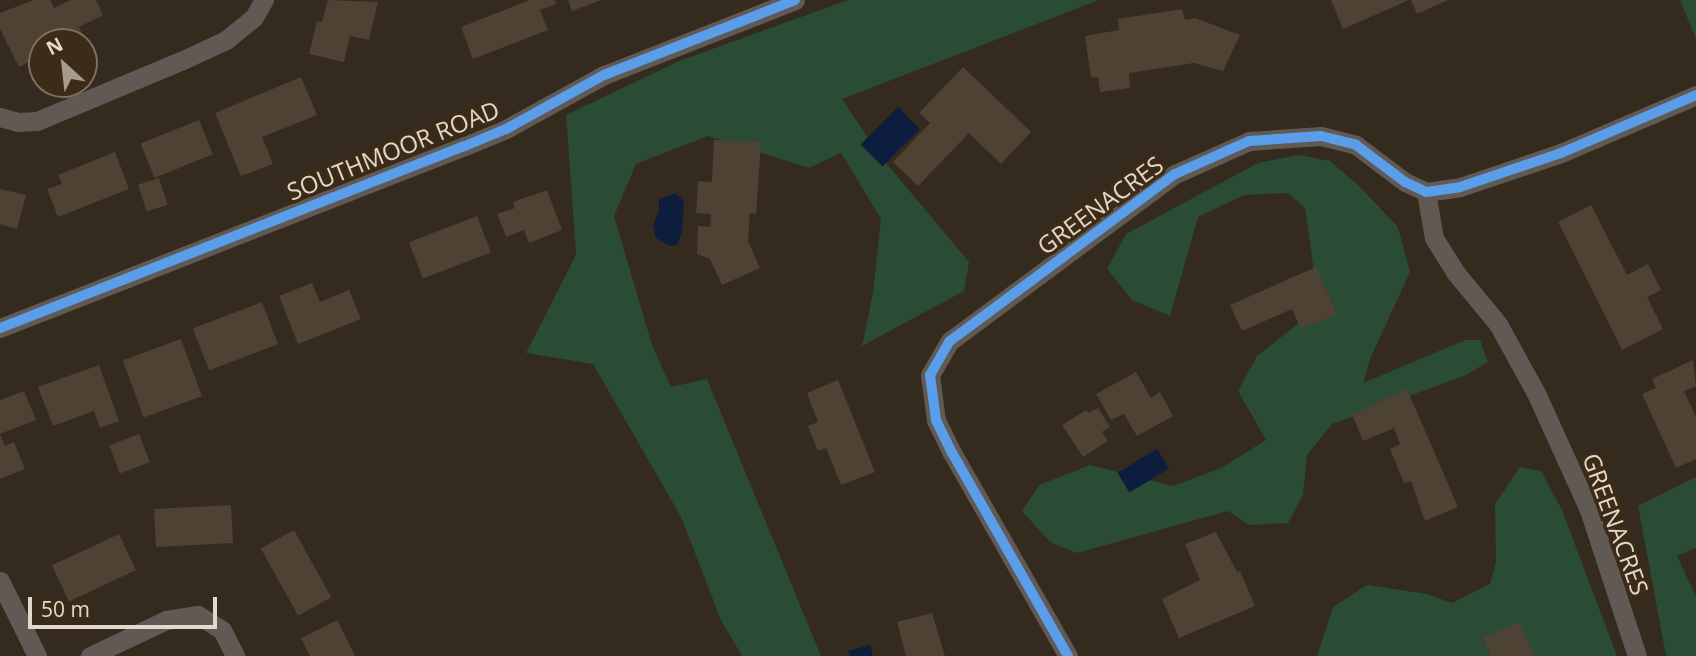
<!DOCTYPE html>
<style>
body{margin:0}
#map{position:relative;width:1696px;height:656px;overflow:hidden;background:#342a1e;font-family:"Open Sans",sans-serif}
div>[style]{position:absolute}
.green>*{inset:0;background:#2a4b34}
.water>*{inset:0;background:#0c1d3e;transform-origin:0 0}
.building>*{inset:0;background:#4d4234;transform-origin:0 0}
.street>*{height:19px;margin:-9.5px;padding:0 9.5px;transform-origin:9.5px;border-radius:9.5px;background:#605954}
.cycleway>*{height:10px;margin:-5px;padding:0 5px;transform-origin:5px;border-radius:5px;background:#5a9eea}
span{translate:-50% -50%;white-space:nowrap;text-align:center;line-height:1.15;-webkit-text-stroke:7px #3c2b16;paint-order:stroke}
.street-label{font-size:24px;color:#e3d8cb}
.north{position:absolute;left:28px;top:28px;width:70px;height:70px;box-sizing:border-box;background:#3c2b16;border:2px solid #7f705e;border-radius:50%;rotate:333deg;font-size:19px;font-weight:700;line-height:28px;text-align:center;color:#e3d8cb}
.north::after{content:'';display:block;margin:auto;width:24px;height:32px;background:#a69b8e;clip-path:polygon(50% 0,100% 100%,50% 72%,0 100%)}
.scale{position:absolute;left:28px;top:597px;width:189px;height:32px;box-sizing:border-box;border:4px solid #e3d8cb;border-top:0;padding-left:9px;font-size:21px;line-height:24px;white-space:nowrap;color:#e3d8cb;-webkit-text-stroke:5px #3c2b16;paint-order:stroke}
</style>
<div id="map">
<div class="green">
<i style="clip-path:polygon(848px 0,1099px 0,842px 99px,881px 157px,969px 262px,964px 291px,862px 346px,873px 293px,881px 219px,841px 153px,809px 168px,708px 136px,636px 164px,614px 216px,652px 345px,671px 387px,707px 379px,821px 656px,742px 656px,721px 620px,681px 517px,593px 364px,526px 353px,576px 255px,566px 115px,679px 61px)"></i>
<i style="clip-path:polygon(1680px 0,1696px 0,1696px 39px)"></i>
<i style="clip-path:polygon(1298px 155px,1330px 161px,1359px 186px,1398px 227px,1410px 272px,1370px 359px,1363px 383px,1465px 340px,1480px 340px,1488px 362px,1464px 376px,1332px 424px,1307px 455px,1303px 495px,1288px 523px,1249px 525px,1228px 511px,1077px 553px,1050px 542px,1022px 511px,1039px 485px,1090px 465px,1173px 486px,1221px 468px,1266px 440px,1238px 391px,1257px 356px,1319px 307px,1305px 208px,1288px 193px,1244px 195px,1198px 217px,1170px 316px,1132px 300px,1107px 269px,1126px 234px,1258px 163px)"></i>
<i style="clip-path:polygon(1520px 467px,1541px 471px,1562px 510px,1617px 656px,1317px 656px,1333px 607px,1367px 585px,1427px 594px,1452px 603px,1490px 584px,1496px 562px,1495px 504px)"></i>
<i style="clip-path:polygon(1696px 477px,1696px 548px,1677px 556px,1696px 596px,1696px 656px,1666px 656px,1638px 506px)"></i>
</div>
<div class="water">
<i style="left:898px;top:107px;width:31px;height:53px;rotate:45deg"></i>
<i style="clip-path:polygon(676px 193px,684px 202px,682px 232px,677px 245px,670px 246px,656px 238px,653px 225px,659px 210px,659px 199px)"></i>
<i style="left:1157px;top:449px;width:23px;height:46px;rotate:59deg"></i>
<i style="clip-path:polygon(870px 645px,873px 656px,850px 656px,848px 651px)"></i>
</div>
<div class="building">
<i style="clip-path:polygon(34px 0,50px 0,54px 8px,71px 0,96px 0,103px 15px,79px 27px,82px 34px,67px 42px,42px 42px,42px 55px,19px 67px,0 29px,0 13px)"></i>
<i style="clip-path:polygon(328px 0,378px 2px,369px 40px,350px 36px,344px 62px,309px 54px,317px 21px,322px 22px)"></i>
<i style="clip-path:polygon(530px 0,555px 0,556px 4px,540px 10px,548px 30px,473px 59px,461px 27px)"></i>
<i style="clip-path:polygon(568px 0,601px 0,572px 11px)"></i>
<i style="clip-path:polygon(1331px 0,1409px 0,1343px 29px)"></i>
<i style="clip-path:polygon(1411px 0,1448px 0,1417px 14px)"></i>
<i style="clip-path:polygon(1182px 9px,1185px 20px,1195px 18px,1240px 35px,1223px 71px,1194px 63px,1129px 73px,1130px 88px,1100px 92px,1098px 77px,1091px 78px,1085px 36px,1119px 30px,1118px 19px)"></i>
<i style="clip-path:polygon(963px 67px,1031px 132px,1001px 164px,969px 133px,918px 186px,893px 162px,930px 123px,919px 113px)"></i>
<i style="clip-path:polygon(301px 77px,317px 115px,262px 137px,273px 164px,241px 176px,215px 113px)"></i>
<i style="left:199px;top:120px;width:37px;height:63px;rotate:68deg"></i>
<i style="clip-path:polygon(714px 140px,761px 142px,756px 214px,750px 213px,748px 241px,760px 268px,722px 285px,710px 259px,697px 254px,698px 226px,710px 227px,711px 214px,696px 213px,698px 181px,712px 182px)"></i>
<i style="clip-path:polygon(115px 152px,129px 189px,58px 217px,47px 189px,62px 184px,58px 175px)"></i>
<i style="left:159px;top:178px;width:28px;height:22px;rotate:72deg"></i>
<i style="clip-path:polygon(0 189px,26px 195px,17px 229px,0 224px)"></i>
<i style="clip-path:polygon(547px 190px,562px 230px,529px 243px,524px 230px,506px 237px,497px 214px,515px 208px,513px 202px)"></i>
<i style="clip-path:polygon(1591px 205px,1627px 275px,1648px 264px,1661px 290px,1647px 297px,1663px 329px,1622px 350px,1558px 222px)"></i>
<i style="left:477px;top:216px;width:39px;height:73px;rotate:69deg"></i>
<i style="clip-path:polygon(1316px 267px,1337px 314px,1301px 329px,1292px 309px,1242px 331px,1230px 305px)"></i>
<i style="clip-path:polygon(312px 283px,320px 302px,349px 290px,361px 319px,298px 344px,279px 296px)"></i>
<i style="left:262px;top:302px;width:45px;height:74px;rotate:69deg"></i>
<i style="left:181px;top:339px;width:61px;height:62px;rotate:70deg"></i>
<i style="clip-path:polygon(1693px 360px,1696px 386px,1684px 391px,1696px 417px,1696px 459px,1676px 468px,1642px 394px,1656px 388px,1652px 379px)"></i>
<i style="clip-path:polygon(99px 365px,119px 421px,100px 428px,94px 411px,53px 426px,38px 387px)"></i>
<i style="clip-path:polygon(1136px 372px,1151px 398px,1160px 392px,1173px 416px,1137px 436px,1124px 414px,1111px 420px,1096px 394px)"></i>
<i style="clip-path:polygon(838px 380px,875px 472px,841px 485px,826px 448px,818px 451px,808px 426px,818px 422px,807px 393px)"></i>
<i style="clip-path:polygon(1407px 389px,1458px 507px,1425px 521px,1411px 481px,1404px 483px,1390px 449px,1400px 444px,1394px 428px,1363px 441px,1352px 414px)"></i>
<i style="clip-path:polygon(24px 391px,36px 420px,0 434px,0 400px)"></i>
<i style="clip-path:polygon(1098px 408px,1110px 427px,1102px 432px,1108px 441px,1083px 457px,1062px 425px,1086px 410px,1089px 413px)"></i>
<i style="clip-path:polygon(0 434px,5px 446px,14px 442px,25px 469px,0 479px)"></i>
<i style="left:139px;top:434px;width:30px;height:32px;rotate:69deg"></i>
<i style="left:231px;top:505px;width:38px;height:77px;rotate:87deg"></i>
<i style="left:294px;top:530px;width:77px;height:38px;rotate:61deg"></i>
<i style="clip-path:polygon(1216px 532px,1237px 572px,1240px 571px,1255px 606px,1179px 638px,1162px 599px,1200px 580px,1185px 544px)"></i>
<i style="left:119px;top:534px;width:40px;height:74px;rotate:65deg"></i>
<i style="clip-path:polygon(932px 613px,945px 656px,906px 656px,897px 622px)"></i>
<i style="clip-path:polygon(337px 620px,355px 656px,310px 656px,301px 638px)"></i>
<i style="clip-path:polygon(1519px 622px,1534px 656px,1491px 656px,1483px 638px)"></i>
</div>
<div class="street">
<i style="left:0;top:117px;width:18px;rotate:16deg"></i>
<i style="left:17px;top:122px;width:20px;rotate:-3deg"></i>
<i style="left:37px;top:121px;width:158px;rotate:-22.7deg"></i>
<i style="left:183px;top:60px;width:47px;rotate:-24.9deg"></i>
<i style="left:226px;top:40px;width:36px;rotate:-39deg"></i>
<i style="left:254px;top:17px;width:20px;rotate:-60deg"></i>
<i style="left:1426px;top:192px;width:47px;rotate:80.1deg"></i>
<i style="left:1434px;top:238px;width:40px;rotate:58deg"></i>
<i style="left:1455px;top:272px;width:67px;rotate:50.4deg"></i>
<i style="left:1498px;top:324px;width:79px;rotate:61.2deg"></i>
<i style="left:1536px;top:393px;width:128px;rotate:65.6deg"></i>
<i style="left:1589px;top:510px;width:154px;rotate:71.8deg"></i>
<i style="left:0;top:328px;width:499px;rotate:-21.4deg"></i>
<i style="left:465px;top:146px;width:44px;rotate:-22.5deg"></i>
<i style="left:506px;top:129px;width:112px;rotate:-28.9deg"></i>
<i style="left:604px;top:75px;width:205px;rotate:-21.4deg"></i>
<i style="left:0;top:581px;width:84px;rotate:63.7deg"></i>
<i style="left:90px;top:656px;width:84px;rotate:-25.3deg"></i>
<i style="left:166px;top:620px;width:32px;rotate:-9deg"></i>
<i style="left:198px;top:615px;width:28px;rotate:32deg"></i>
<i style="left:222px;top:630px;width:29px;rotate:63deg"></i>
<i style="left:1068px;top:656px;width:234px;rotate:-119.7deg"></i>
<i style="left:952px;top:453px;width:37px;rotate:-116deg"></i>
<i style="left:936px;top:420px;width:45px;rotate:-97.6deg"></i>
<i style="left:930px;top:375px;width:39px;rotate:-60deg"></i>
<i style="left:950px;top:341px;width:280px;rotate:-36.6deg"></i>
<i style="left:1175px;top:174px;width:81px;rotate:-24deg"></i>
<i style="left:1249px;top:141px;width:72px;rotate:-4deg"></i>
<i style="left:1321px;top:136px;width:36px;rotate:14deg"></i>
<i style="left:1356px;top:145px;width:61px;rotate:37.1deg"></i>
<i style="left:1405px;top:182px;width:23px;rotate:25deg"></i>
<i style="left:1426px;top:192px;width:34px;rotate:-8deg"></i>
<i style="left:1460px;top:187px;width:107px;rotate:-18.6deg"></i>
<i style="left:1561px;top:153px;width:147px;rotate:-23.2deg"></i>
</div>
<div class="cycleway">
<i style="left:0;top:328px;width:499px;rotate:-21.4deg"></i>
<i style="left:465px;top:146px;width:44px;rotate:-22.5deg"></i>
<i style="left:506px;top:129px;width:112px;rotate:-28.9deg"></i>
<i style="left:604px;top:75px;width:205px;rotate:-21.4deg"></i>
<i style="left:1068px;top:656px;width:234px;rotate:-119.7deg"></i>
<i style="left:952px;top:453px;width:37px;rotate:-116deg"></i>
<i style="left:936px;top:420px;width:45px;rotate:-97.6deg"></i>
<i style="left:930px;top:375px;width:39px;rotate:-60deg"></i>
<i style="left:950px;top:341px;width:280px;rotate:-36.6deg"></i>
<i style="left:1175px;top:174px;width:81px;rotate:-24deg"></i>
<i style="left:1249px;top:141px;width:72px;rotate:-4deg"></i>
<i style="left:1321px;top:136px;width:36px;rotate:14deg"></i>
<i style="left:1356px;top:145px;width:61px;rotate:37.1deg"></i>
<i style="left:1405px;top:182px;width:23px;rotate:25deg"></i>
<i style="left:1426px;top:192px;width:34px;rotate:-8deg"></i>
<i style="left:1460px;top:187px;width:107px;rotate:-18.6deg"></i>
<i style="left:1561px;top:153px;width:147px;rotate:-23.2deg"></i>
</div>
<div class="street-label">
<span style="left:393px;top:150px;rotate:-22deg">SOUTHMOOR ROAD</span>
<span style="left:1100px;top:205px;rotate:-36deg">GREENACRES</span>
<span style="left:1616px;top:524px;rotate:70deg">GREENACRES</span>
</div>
<div class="north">N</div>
<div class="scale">50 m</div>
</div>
